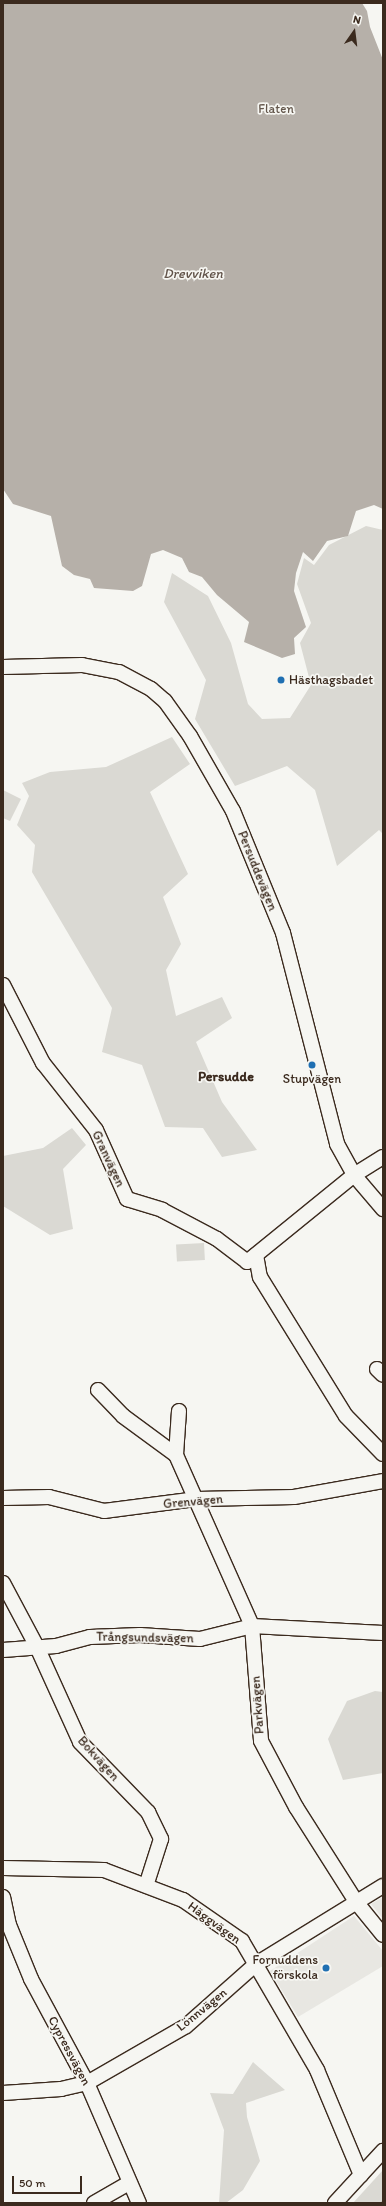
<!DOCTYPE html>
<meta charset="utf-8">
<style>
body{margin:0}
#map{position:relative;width:386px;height:2206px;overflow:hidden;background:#f6f6f2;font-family:Itim,sans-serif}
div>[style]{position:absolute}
.built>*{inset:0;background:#e8e7e2}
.green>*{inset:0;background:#dad9d3;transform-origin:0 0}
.water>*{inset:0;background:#b6b0a9}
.stream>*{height:3px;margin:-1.5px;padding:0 1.5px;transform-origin:1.5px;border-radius:1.5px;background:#b6b0a9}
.roads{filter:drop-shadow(1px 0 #3b2a1e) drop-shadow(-1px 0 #3b2a1e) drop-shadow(0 1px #3b2a1e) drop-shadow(0 -1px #3b2a1e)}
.minor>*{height:14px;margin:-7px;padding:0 7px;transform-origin:7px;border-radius:7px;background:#f6f6f2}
.dots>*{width:11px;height:11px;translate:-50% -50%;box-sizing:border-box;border:2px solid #f6f6f2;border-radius:50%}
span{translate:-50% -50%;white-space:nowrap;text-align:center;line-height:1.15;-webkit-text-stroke:3.5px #f6f6f2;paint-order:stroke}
.park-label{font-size:13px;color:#63564b}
.poi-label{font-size:13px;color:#3b2a1e}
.left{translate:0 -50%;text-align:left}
.right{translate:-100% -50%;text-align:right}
.street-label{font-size:13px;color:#3b2a1e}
.water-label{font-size:14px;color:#605248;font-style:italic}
.neighbourhood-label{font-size:14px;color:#3b2a1e;font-weight:700}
.frame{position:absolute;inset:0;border:4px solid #3b2a1e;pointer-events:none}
.north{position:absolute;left:334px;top:12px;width:40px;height:40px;-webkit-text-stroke:3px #f6f6f2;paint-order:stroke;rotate:14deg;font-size:11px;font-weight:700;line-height:16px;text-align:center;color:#3b2a1e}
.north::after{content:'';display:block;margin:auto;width:14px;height:18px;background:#3b2a1e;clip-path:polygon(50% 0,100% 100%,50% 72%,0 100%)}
.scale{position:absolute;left:12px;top:2176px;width:70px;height:18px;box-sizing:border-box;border:2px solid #3b2a1e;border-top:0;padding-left:5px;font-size:12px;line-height:14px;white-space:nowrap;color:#3b2a1e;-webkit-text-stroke:3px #f6f6f2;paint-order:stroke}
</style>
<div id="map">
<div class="built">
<i style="clip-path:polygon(383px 1897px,383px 1919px,371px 1904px)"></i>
<i style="clip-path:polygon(354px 1916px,383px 1951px,383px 1966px,298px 2017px,270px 1971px)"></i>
</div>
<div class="green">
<i style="clip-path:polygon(366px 526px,383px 530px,383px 834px,379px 830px,337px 866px,315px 790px,287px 766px,235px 786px,195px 719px,206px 680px,164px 602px,172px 573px,208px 596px,231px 643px,248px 704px,262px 719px,290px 718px,311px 685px,300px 643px,311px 623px,297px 584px,304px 558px,314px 565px,329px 545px)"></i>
<i style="clip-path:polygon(172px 737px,190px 764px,150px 792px,188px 874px,163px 897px,181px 944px,166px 970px,176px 1016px,222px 997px,232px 1018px,196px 1042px,222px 1102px,257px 1150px,222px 1157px,203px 1128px,165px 1127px,142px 1065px,102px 1052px,112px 1008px,32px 872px,35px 845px,17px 825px,29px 796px,22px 783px,50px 772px,106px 767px)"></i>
<i style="clip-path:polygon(3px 790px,21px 799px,10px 821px,3px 818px)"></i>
<i style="clip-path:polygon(72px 1128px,86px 1145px,63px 1169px,73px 1229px,50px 1235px,3px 1206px,3px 1156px,43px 1148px)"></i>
<i style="left:204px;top:1243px;width:17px;height:28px;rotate:87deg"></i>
<i style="clip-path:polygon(375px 1691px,383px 1692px,383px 1773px,343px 1780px,328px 1739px,347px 1701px)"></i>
<i style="clip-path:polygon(253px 2062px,285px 2090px,246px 2103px,247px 2117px,260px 2161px,243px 2190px,226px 2203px,219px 2203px,224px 2130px,210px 2093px,233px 2094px)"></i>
<i style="clip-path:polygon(383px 2170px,383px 2203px,353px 2203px)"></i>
</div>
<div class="water">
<i style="clip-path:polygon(3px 3px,362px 3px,367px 11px,370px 27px,383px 60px,383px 509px,374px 505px,356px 511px,348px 536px,327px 541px,313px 561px,303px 552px,296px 573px,294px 591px,306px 627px,294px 638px,295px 654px,282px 658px,244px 642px,249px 622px,217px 595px,202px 577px,189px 572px,182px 558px,163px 550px,151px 554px,142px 586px,133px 591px,94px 588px,90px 579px,74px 575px,62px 566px,51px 516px,13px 504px,3px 489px)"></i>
</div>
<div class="stream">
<i style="left:382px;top:2202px;width:1px;rotate:-45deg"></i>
</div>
<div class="roads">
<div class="minor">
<i style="left:3px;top:667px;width:79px;rotate:-1.5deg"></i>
<i style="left:82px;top:665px;width:38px;rotate:11deg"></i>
<i style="left:119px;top:672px;width:36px;rotate:28deg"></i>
<i style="left:151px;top:689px;width:18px;rotate:41deg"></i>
<i style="left:165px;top:701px;width:43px;rotate:54.5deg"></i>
<i style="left:190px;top:736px;width:86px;rotate:60.2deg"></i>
<i style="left:233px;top:811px;width:132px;rotate:67.7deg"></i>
<i style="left:283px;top:933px;width:218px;rotate:75.6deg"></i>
<i style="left:337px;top:1144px;width:35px;rotate:61deg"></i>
<i style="left:354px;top:1175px;width:45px;rotate:49.5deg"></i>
<i style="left:3px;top:985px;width:88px;rotate:62.9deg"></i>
<i style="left:43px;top:1063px;width:85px;rotate:51.7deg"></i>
<i style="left:96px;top:1130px;width:76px;rotate:65.8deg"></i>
<i style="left:127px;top:1199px;width:37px;rotate:17deg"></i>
<i style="left:162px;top:1210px;width:62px;rotate:27.8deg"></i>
<i style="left:217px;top:1239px;width:38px;rotate:37deg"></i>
<i style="left:247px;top:1262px;width:138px;rotate:-39.1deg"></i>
<i style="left:354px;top:1175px;width:34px;rotate:-32deg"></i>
<i style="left:256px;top:1255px;width:22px;rotate:80deg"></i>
<i style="left:260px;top:1277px;width:163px;rotate:58.3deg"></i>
<i style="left:346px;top:1416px;width:53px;rotate:45.8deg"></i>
<i style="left:377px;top:1369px;width:8px;rotate:45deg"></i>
<i style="left:98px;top:1390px;width:36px;rotate:46deg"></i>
<i style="left:123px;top:1416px;width:66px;rotate:36.3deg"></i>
<i style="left:179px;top:1411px;width:44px;rotate:93.9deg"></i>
<i style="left:176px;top:1455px;width:187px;rotate:66deg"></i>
<i style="left:252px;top:1626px;width:115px;rotate:85.5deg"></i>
<i style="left:261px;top:1741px;width:75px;rotate:62.1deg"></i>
<i style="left:296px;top:1807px;width:114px;rotate:57.6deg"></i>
<i style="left:357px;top:1903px;width:41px;rotate:50.9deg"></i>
<i style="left:3px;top:1498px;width:46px;rotate:-1.2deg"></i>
<i style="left:49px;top:1497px;width:57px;rotate:14.3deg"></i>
<i style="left:104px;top:1511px;width:94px;rotate:-7.4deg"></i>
<i style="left:197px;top:1499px;width:97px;rotate:-1.2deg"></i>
<i style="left:294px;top:1497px;width:90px;rotate:-10.2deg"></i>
<i style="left:3px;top:1583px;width:72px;rotate:62deg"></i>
<i style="left:37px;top:1647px;width:104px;rotate:65.6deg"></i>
<i style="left:80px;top:1742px;width:98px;rotate:45.8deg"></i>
<i style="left:148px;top:1812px;width:30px;rotate:64deg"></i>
<i style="left:161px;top:1839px;width:49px;rotate:107.7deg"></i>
<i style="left:3px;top:1650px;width:53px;rotate:-4.3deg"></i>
<i style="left:56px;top:1646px;width:35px;rotate:-15deg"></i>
<i style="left:90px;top:1637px;width:50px;rotate:-2.3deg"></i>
<i style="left:140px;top:1635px;width:60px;rotate:3.8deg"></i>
<i style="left:200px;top:1639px;width:54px;rotate:-14deg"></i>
<i style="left:252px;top:1626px;width:131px;rotate:3.1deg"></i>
<i style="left:3px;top:1868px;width:101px;rotate:1.1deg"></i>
<i style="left:104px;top:1870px;width:85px;rotate:20.8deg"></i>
<i style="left:183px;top:1900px;width:72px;rotate:34.8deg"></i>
<i style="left:242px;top:1941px;width:149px;rotate:59.8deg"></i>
<i style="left:317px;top:2070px;width:114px;rotate:67.3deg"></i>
<i style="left:3px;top:1897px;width:29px;rotate:78deg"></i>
<i style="left:9px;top:1925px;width:58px;rotate:67.8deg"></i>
<i style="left:31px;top:1979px;width:118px;rotate:61.7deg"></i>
<i style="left:87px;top:2083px;width:131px;rotate:66.6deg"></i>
<i style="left:3px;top:2093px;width:58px;rotate:-3.9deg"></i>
<i style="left:61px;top:2089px;width:27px;rotate:-13deg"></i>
<i style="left:87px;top:2083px;width:114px;rotate:-29.9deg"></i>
<i style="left:186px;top:2026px;width:94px;rotate:-41.5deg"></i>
<i style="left:256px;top:1964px;width:149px;rotate:-31.6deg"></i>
<i style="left:94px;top:2203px;width:40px;rotate:-29.7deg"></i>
<i style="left:335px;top:2203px;width:71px;rotate:-47.3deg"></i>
</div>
</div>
<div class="dots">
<i style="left:281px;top:680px;background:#1f6fb2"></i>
<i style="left:312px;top:1065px;background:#1f6fb2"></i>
<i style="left:326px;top:1968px;background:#1f6fb2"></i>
</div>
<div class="park-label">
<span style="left:276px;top:109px">Flaten</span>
</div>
<div class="poi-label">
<span class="left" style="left:289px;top:680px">Hästhagsbadet</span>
<span style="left:312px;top:1079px">Stupvägen</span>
<span class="right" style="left:318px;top:1968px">Fornuddens<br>förskola</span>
</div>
<div class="street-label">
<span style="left:257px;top:871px;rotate:68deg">Persuddevägen</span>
<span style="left:108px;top:1159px;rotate:65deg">Granvägen</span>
<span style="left:193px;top:1502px;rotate:-5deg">Grenvägen</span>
<span style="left:145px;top:1638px;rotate:1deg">Trångsundsvägen</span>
<span style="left:258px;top:1705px;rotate:-94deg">Parkvägen</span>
<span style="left:98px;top:1759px;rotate:48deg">Bokvägen</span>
<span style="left:214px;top:1923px;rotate:36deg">Häggvägen</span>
<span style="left:202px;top:2010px;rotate:-39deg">Lönnvägen</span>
<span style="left:69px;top:2051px;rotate:62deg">Cypressvägen</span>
</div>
<div class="water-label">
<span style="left:193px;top:274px">Drevviken</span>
</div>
<div class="neighbourhood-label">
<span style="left:226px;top:1077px">Persudde</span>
</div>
<div class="frame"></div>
<div class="north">N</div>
<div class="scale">50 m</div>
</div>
